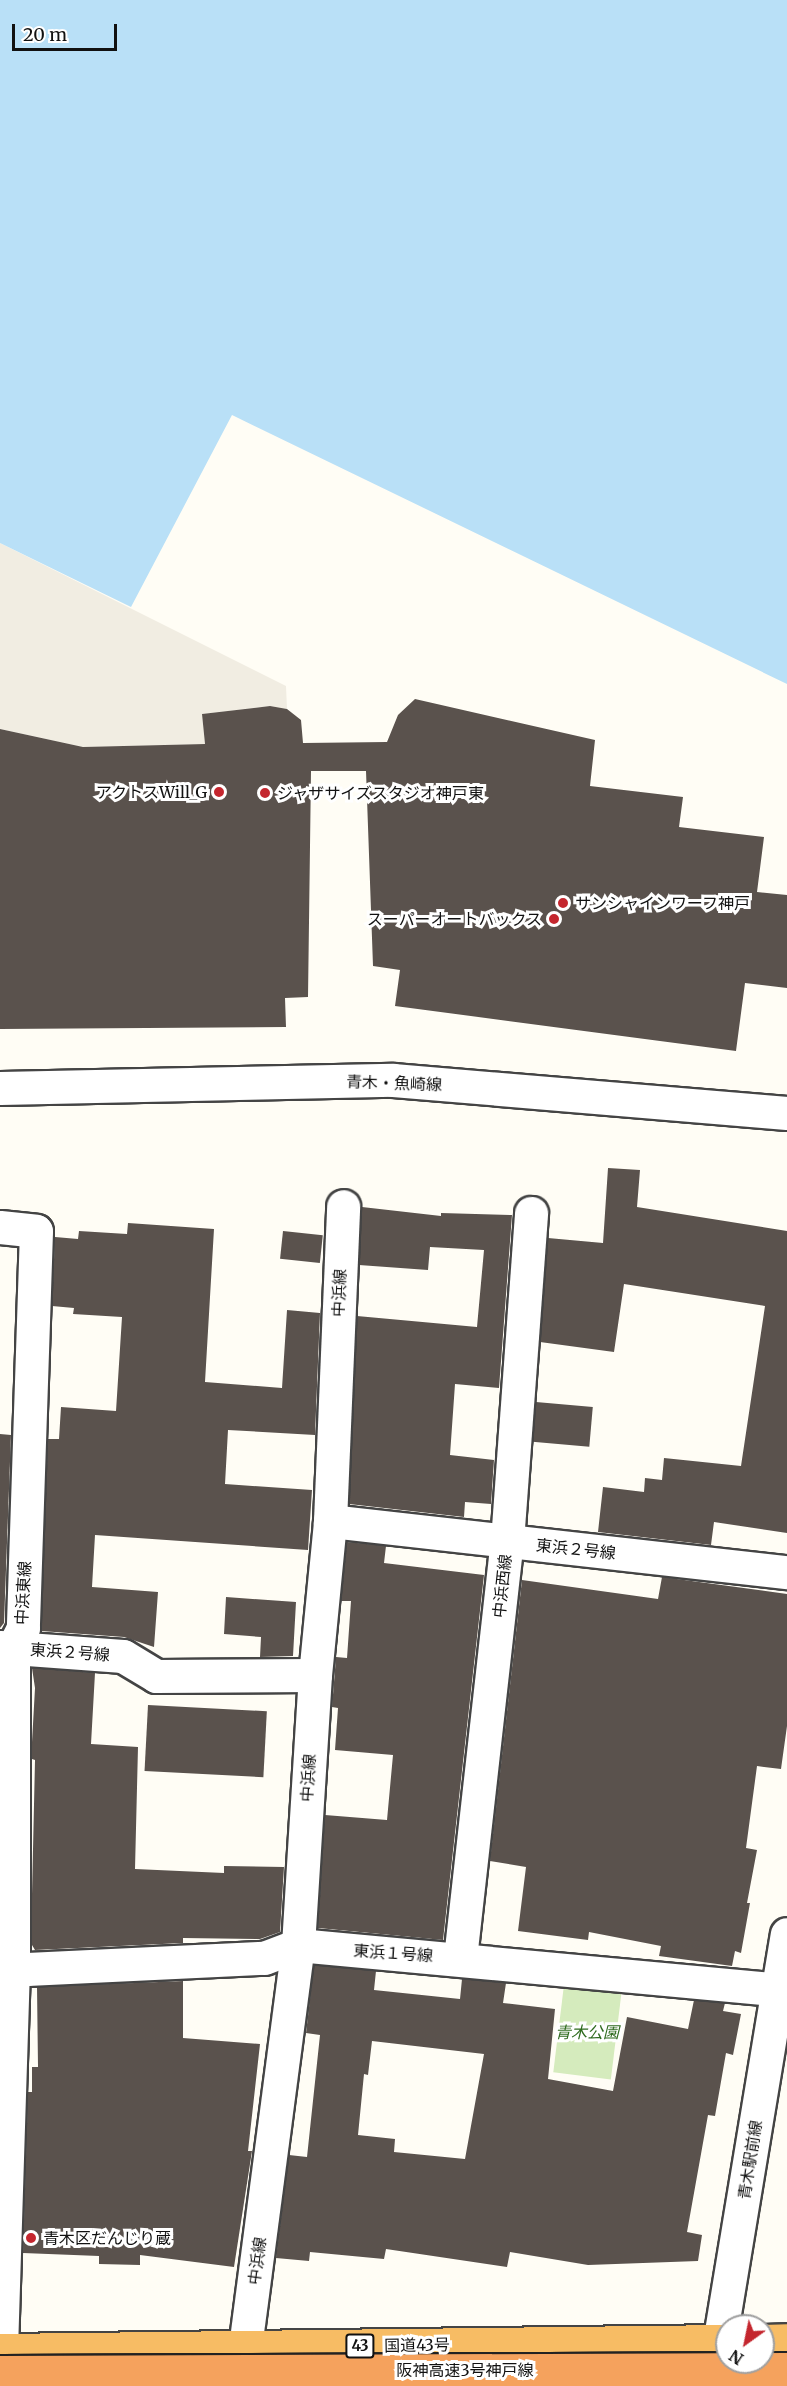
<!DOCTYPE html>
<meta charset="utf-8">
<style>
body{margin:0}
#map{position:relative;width:787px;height:2386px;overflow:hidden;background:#fffdf5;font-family:Merriweather,"Noto Sans JP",serif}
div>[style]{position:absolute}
.green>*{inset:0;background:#d5ebbd;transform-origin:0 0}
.plaza>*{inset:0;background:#f1ede2}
.water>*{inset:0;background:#b9e0f7}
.building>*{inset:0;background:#5a524d;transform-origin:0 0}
.roads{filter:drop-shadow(2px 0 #444) drop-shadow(-2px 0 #444) drop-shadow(0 2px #444) drop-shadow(0 -2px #444)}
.minor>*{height:33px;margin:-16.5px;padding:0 16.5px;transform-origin:16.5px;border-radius:16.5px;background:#fff}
.tertiary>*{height:33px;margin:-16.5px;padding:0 16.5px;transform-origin:16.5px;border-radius:16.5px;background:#fff}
.trunk>*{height:33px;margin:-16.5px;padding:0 16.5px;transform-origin:16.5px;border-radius:16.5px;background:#f7bc64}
.bridges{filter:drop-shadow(2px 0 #222) drop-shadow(-2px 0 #222) drop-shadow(0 2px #222) drop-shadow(0 -2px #222)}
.motorway-bridge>*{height:33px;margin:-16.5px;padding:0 16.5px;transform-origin:16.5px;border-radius:16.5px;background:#f5a25d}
.dots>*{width:16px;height:16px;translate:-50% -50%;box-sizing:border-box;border:3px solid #fff;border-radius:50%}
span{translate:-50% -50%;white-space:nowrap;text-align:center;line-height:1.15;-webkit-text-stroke:6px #fff;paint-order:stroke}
.shield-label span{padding:2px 4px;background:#fff;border:2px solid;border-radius:4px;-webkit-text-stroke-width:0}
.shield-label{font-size:15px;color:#111;font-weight:700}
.poi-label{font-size:16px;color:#111}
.right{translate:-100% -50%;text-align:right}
.left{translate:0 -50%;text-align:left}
.street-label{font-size:16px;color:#111}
.park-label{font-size:16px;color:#2f6b1f;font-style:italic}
.north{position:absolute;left:715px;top:2314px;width:60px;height:60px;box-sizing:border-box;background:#fff;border:2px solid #a0a0a0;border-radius:50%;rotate:213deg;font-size:16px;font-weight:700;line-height:24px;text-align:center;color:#111}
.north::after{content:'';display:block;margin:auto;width:21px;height:27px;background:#c4262e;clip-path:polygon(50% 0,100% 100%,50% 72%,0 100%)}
.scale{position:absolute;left:12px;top:24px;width:105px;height:27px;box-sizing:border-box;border:3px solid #111;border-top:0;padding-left:8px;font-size:18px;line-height:21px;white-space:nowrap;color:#111;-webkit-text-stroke:4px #fff;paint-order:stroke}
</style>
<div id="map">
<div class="green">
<i style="left:564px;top:1985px;width:58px;height:88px;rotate:7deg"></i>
</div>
<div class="plaza">
<i style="clip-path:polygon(0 543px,286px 686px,287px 709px,270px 706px,202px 714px,205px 744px,83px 747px,0 729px)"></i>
</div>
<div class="water">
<i style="clip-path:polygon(0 0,787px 0,787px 684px,232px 415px,131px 607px,0 543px)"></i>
</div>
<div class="building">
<i style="clip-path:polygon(415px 699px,595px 740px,590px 786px,683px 797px,679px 827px,764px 837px,757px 892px,787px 895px,787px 988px,745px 983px,736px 1051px,395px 1006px,400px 970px,373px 966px,366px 771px,311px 771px,308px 997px,285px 998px,286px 1027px,0 1029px,0 729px,83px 747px,205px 744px,202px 714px,270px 706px,287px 709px,301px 720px,303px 743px,387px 742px,398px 715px)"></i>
<i style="clip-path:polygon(608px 1168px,640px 1170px,637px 1207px,787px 1231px,787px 1533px,714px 1522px,711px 1545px,598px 1532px,603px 1487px,644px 1492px,645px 1478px,662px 1480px,664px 1458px,741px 1466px,765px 1306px,624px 1284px,614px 1352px,540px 1342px,548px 1238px,603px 1243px)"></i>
<i style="clip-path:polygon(362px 1207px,441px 1216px,441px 1213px,512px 1215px,499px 1388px,455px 1384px,450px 1455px,494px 1460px,491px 1504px,465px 1502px,464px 1517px,349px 1504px,357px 1316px,477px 1327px,484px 1250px,430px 1247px,428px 1270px,359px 1265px)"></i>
<i style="clip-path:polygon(128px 1223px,214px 1229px,205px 1382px,282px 1388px,287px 1310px,320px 1313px,315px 1435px,228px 1430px,225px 1484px,312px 1490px,308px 1550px,95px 1535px,92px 1587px,158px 1592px,154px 1647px,124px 1637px,41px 1631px,48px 1439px,59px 1439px,61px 1407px,116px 1411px,122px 1317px,73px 1314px,74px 1308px,52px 1306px,55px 1237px,78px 1239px,79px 1231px,127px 1234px)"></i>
<i style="left:283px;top:1231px;width:40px;height:28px;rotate:6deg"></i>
<i style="left:536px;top:1402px;width:57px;height:40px;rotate:5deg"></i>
<i style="clip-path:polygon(0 1434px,11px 1435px,4px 1623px,0 1628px)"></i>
<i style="clip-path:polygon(347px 1542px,386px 1546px,384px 1563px,484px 1575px,443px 1940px,318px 1928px,325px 1815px,387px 1820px,393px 1755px,335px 1750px,338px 1708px,332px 1707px,336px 1657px,347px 1658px,351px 1601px,341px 1601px)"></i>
<i style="clip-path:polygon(662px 1577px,787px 1594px,787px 1726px,781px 1769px,757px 1766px,746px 1848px,757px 1850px,747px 1903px,750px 1903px,741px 1953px,735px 1951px,732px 1966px,659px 1956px,661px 1946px,589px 1932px,588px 1940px,518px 1931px,526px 1867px,490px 1861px,522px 1580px,658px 1599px)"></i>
<i style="clip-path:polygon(226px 1597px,296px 1602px,293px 1656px,260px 1657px,261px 1637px,224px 1634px)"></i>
<i style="clip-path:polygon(32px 1668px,95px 1673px,91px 1744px,138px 1747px,135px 1869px,224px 1873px,224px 1866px,284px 1867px,280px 1932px,260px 1939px,183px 1938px,183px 1943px,35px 1950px,32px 1945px,32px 1894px,35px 1760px,32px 1759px,32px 1742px,35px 1688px)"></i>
<i style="left:148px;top:1705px;width:119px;height:66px;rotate:3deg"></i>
<i style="clip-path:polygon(evenodd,314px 1965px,376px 1971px,374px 1990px,460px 1999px,462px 1979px,506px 1983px,503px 2003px,555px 2009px,548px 2079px,613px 2091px,627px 2017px,688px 2029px,694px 2000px,725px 2003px,723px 2011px,741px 2014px,733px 2055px,726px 2053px,715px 2116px,708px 2115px,687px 2232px,702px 2235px,698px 2261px,588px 2265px,510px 2252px,507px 2267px,386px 2249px,384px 2259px,310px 2252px,309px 2261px,276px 2258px,289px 2155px,307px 2157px,320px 2035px,306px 2033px,314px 1965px,372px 2041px,484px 2054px,465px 2159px,394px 2152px,395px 2139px,358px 2135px,364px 2074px,368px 2075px,372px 2041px)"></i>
<i style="clip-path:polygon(183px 1981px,183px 2038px,260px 2044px,248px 2151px,252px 2151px,234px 2267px,140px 2255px,140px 2265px,99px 2264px,99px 2256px,23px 2253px,28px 2092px,32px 2092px,32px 2067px,38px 2067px,37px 1987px)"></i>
</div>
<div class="roads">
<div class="minor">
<i style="left:0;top:1227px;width:36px;rotate:6deg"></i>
<i style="left:36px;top:1231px;width:397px;rotate:91.9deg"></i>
<i style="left:23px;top:1628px;width:22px;rotate:117deg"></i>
<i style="left:13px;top:1648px;width:319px;rotate:90deg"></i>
<i style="left:13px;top:1967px;width:383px;rotate:91.8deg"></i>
<i style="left:330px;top:1521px;width:460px;rotate:6.4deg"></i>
<i style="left:0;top:1647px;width:123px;rotate:4.2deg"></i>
<i style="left:123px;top:1656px;width:39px;rotate:31deg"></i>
<i style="left:156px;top:1676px;width:159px;rotate:-0.4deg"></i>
<i style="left:460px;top:1958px;width:420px;rotate:-83.6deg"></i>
<i style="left:507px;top:1541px;width:329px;rotate:-85.8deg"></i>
<i style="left:0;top:1966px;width:27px;rotate:6deg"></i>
<i style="left:27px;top:1969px;width:237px;rotate:-2.7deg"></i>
<i style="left:264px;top:1958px;width:36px;rotate:-21deg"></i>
<i style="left:298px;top:1945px;width:491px;rotate:5.3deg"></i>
<i style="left:245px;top:2347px;width:405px;rotate:-82.5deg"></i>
<i style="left:298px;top:1945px;width:271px;rotate:-86.4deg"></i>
<i style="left:315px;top:1675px;width:155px;rotate:-84.4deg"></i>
<i style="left:330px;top:1521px;width:315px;rotate:-87.6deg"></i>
<i style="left:712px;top:2386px;width:458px;rotate:-80.6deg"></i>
</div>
<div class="tertiary">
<i style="left:0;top:1088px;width:393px;rotate:-1.2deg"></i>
<i style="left:393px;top:1080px;width:395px;rotate:4.8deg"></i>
</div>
<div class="trunk">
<i style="left:763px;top:2341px;width:24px;rotate:-2deg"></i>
<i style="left:0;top:2350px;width:727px;rotate:-0.71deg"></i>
</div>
</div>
<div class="bridges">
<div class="motorway-bridge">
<i style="left:0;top:2372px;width:787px;rotate:-0.22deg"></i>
</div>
</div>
<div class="dots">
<i style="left:219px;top:792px;background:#c4262e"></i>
<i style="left:265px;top:793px;background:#c4262e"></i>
<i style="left:563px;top:903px;background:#c4262e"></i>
<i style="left:554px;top:919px;background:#c4262e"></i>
<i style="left:31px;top:2238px;background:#c4262e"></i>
</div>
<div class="shield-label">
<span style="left:360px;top:2346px">43</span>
</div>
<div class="poi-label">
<span class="right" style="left:207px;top:792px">アクトスWill_G</span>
<span class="left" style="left:277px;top:793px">ジャザサイズスタジオ神戸東</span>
<span class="left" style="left:575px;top:903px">サンシャインワーフ神戸</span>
<span class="right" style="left:542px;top:919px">スーパーオートバックス</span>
<span class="left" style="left:43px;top:2238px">青木区だんじり蔵</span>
</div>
<div class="street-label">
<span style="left:394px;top:1083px;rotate:2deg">青木・魚崎線</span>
<span style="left:339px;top:1293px;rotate:-87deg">中浜線</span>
<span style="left:576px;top:1549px;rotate:6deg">東浜２号線</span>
<span style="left:502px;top:1586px;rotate:-84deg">中浜西線</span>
<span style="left:23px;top:1593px;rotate:-87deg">中浜東線</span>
<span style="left:70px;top:1652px;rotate:4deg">東浜２号線</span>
<span style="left:308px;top:1778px;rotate:-86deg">中浜線</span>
<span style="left:393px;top:1953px;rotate:4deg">東浜１号線</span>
<span style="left:750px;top:2160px;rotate:-81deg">青木駅前線</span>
<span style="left:257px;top:2261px;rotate:-82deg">中浜線</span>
<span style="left:417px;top:2345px;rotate:-1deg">国道43号</span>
<span style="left:465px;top:2370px">阪神高速3号神戸線</span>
</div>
<div class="park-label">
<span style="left:587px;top:2032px">青木公園</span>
</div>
<div class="north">N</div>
<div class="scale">20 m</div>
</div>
